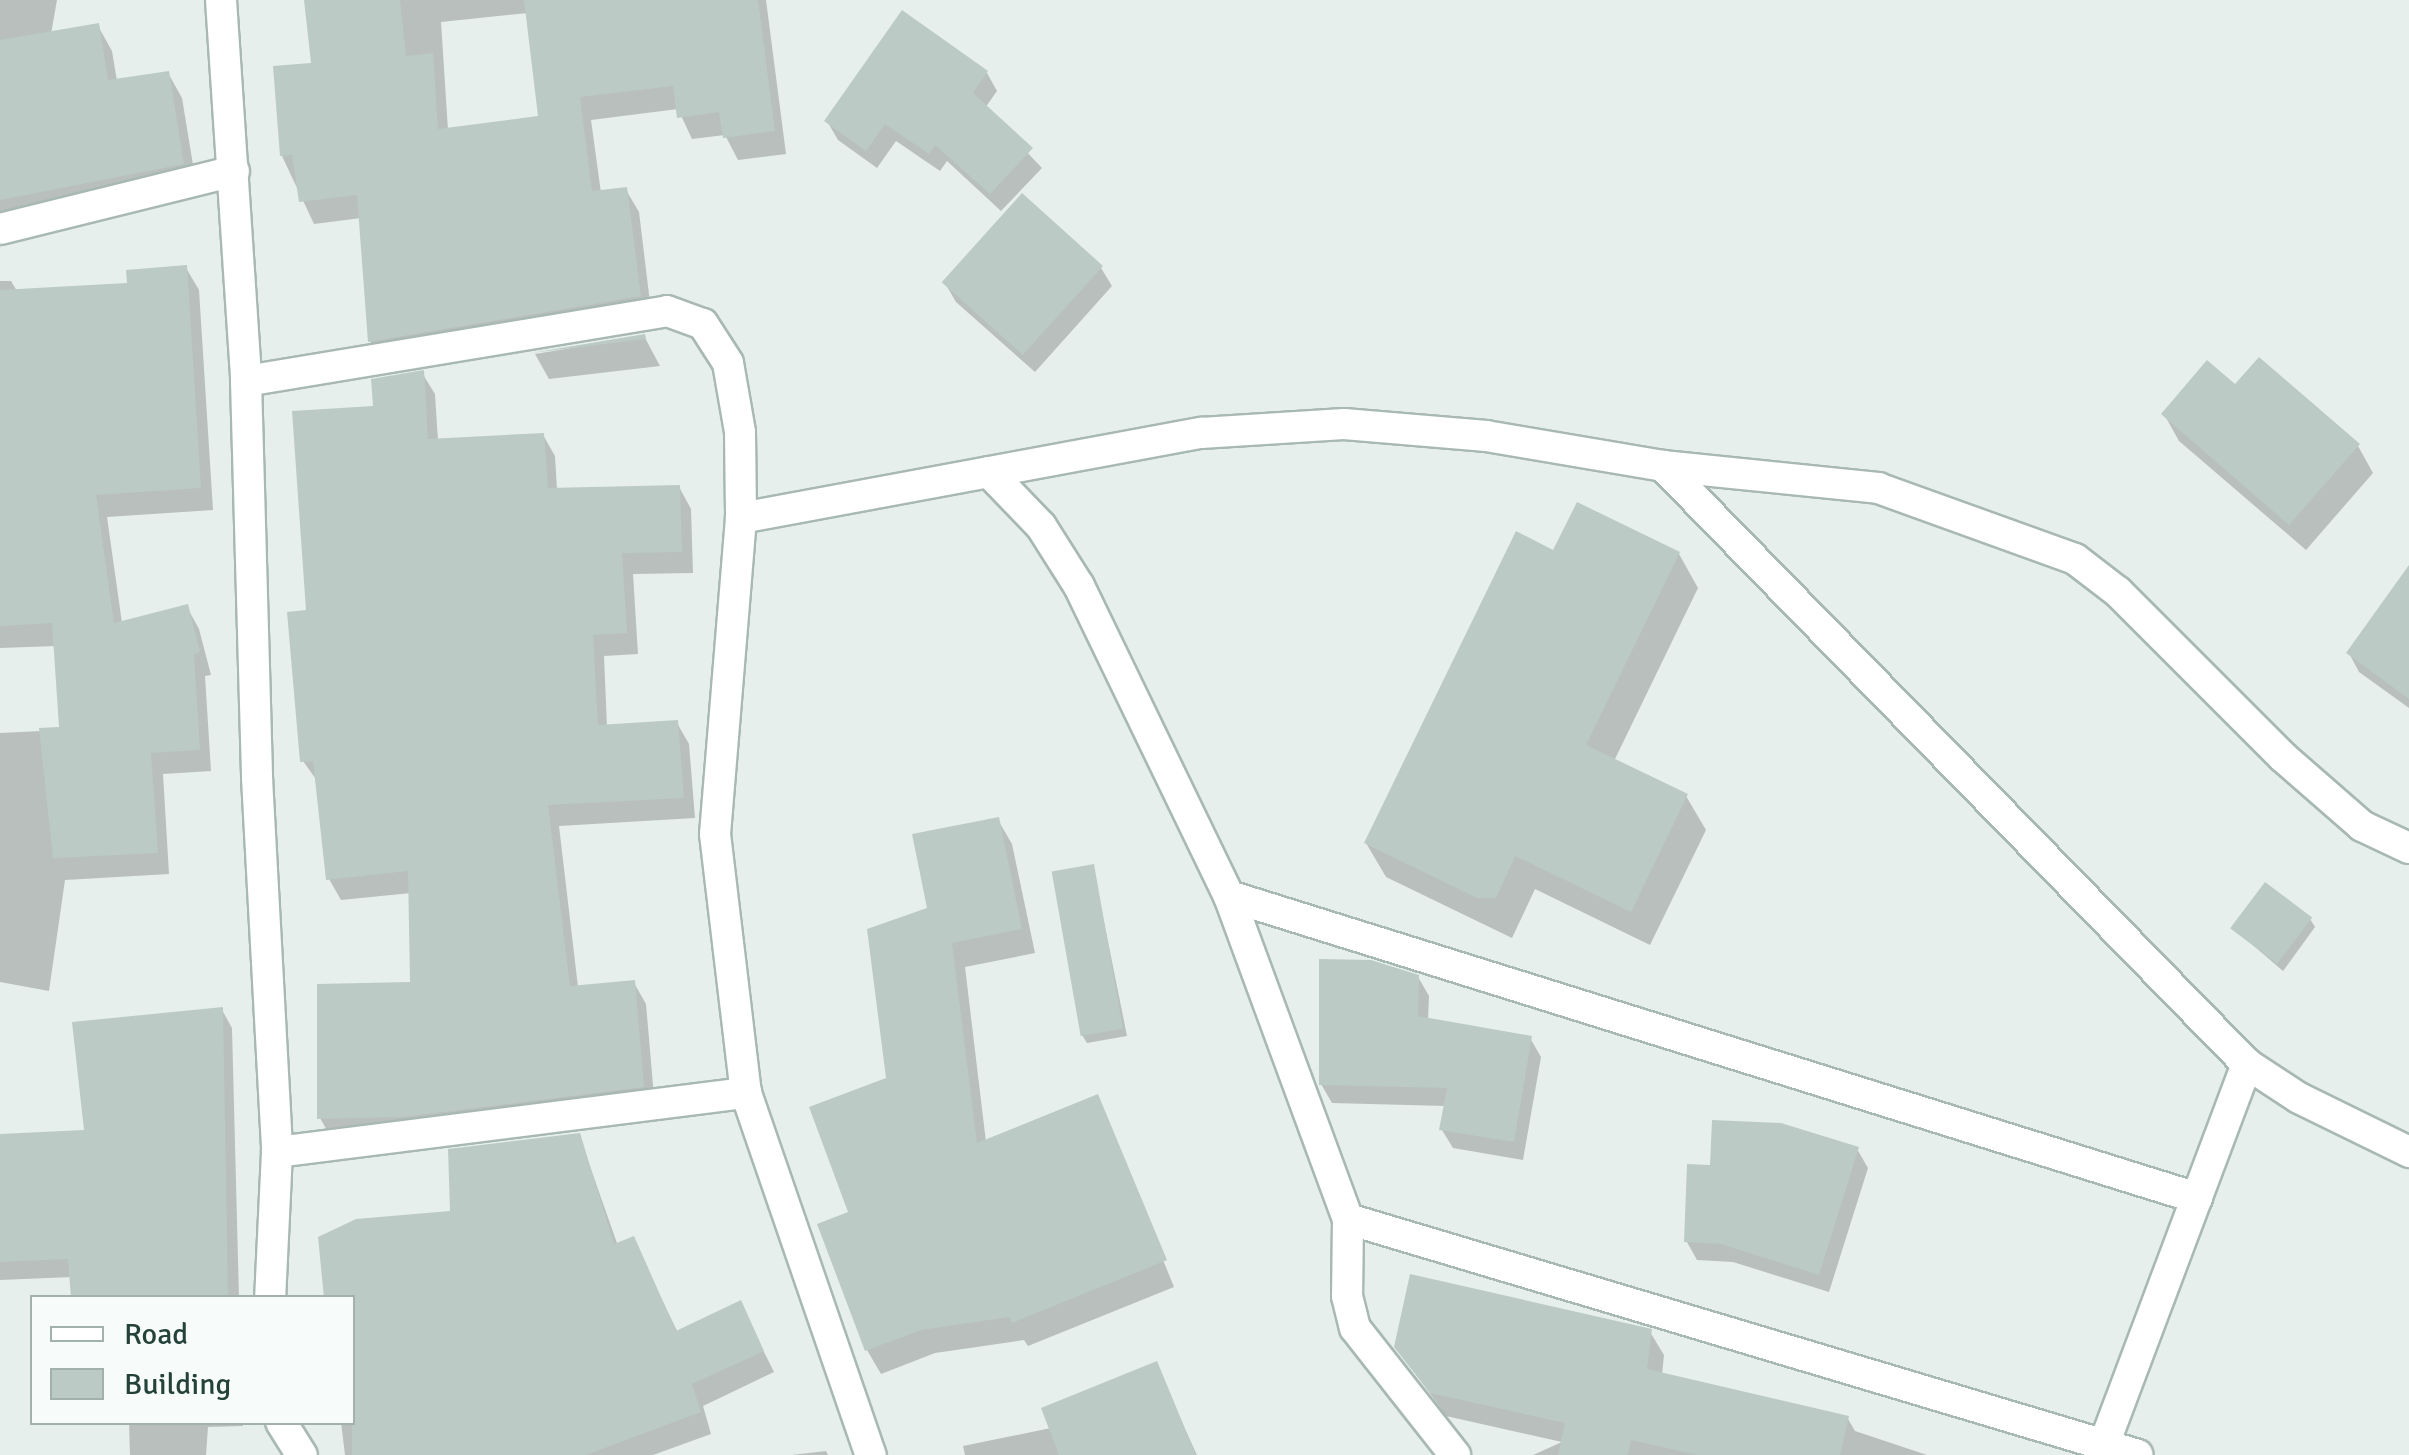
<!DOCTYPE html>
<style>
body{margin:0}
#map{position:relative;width:2409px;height:1455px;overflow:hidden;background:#e6efeb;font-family:Signika,sans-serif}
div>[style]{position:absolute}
.shadow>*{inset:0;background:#0003}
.building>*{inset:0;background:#bbcac4;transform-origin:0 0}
.roads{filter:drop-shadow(2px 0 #a8b8b2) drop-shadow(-2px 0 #a8b8b2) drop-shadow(0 2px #a8b8b2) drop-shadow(0 -2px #a8b8b2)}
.minor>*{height:30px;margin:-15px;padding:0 15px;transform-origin:15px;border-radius:15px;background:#fff}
span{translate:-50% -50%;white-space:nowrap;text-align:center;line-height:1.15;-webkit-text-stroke:8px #f7fbf9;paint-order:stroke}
.legend{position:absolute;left:30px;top:1295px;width:325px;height:130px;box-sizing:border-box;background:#f7fbf9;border:2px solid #a3b1ad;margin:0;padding:12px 18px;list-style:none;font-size:30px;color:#24423a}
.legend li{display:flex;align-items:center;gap:20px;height:50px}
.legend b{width:50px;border:2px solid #a3b1ad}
</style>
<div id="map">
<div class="shadow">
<i style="clip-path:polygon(0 0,57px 0,51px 34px,98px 26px,112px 51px,117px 81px,168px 73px,182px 98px,197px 189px,0 224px)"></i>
<i style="clip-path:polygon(evenodd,307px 0,766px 0,786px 154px,738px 160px,725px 135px,692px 139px,678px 109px,591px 120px,601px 193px,626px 190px,639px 212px,652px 319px,383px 363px,370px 341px,361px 218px,314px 224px,282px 156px,314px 66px,307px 0,528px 13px,540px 118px,448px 130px,441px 22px,528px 13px)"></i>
<i style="clip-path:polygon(987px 73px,997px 91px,985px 108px,1042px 168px,1001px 211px,947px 161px,940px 171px,896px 141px,877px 168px,838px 140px,827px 121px)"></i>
<i style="clip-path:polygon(186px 268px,199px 290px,213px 510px,107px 517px,122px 623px,187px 607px,199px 629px,211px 675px,205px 676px,211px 771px,163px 774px,169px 874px,65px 880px,49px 991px,0 982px,0 733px,62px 730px,56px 646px,0 648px,0 281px,11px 281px,17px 291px,130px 285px)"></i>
<i style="clip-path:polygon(1101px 268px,1112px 286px,1035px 372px,956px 302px,945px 283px)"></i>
<i style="clip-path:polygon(644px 336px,660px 366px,549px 379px,535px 354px)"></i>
<i style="clip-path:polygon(422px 373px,435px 394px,438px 441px,543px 435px,555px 456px,557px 490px,679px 487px,691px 509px,693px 573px,633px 574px,638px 654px,604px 656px,607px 727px,677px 723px,689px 744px,695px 818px,559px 826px,578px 987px,634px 983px,646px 1004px,655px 1108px,332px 1139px,320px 1118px,413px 985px,411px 893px,341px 900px,329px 879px,318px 782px,303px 761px,309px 612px,375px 408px)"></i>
<i style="clip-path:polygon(2236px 387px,2358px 446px,2373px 473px,2306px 550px,2179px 441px,2164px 414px)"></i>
<i style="clip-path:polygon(1554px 553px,1679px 554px,1698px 588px,1614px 761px,1686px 796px,1706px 830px,1650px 945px,1535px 889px,1512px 938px,1386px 877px,1366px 843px)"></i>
<i style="clip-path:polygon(2409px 599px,2409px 708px,2359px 672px,2349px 653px)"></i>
<i style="clip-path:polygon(998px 820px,1012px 844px,1035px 953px,965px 967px,986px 1142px,1097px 1097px,1174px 1287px,1028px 1346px,1024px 1340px,935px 1353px,881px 1374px,867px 1350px,852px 1214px,930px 910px)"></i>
<i style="clip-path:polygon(1093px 867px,1127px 1036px,1087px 1043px,1082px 1035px)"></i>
<i style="clip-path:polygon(2310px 919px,2315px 927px,2283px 971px,2234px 929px)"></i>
<i style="clip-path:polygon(1418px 977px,1429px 996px,1428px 1020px,1530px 1038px,1541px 1057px,1523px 1160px,1453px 1148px,1442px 1130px,1446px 1106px,1332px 1103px,1321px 1084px)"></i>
<i style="clip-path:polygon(222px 1010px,232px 1028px,239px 1298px,73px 1298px,72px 1277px,0 1280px,0 1143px,86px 1133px)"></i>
<i style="clip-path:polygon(579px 1135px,618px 1246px,633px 1239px,678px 1333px,740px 1304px,774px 1372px,703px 1406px,711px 1434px,653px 1455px,345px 1455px,341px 1422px,352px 1422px,453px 1213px)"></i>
<i style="clip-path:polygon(1857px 1149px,1868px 1168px,1829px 1292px,1733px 1262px,1697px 1260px,1687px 1242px,1713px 1168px)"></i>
<i style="clip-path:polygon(1650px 1332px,1664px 1355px,1662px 1375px,1848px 1419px,1855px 1431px,1927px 1455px,1533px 1455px,1562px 1442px,1446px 1416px,1396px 1346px)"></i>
<i style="clip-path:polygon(1155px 1364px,1197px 1455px,965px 1455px,963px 1446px,1051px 1428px)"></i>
<i style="clip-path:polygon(129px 1422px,243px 1422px,243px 1426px,208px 1427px,206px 1455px,130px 1455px)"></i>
<i style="clip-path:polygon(826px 1451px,828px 1455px,792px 1455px)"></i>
</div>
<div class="building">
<i style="clip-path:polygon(304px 0,400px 0,406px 56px,433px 53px,438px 129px,538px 116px,524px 0,758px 0,775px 131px,723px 138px,719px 112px,677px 118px,673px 86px,580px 97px,592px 191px,627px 187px,641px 296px,368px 342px,357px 195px,299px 202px,292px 155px,280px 156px,273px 66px,311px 63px)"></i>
<i style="clip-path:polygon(902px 10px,988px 71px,973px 93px,1033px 148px,990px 194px,935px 145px,929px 154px,885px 124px,866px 151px,824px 121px)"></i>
<i style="clip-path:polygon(99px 23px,108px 80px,169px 71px,184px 164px,0 200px,0 40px)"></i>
<i style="left:1022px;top:193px;width:109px;height:120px;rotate:42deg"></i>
<i style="clip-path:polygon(187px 265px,201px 488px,96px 495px,114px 623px,188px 604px,200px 652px,194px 654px,200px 750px,151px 753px,158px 853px,53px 858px,39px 728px,59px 727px,52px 623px,0 626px,0 290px,127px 283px,126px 270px)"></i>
<i style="clip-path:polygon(645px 334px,646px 339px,531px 353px)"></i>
<i style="clip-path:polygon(2259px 357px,2360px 444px,2289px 525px,2161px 414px,2207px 360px,2235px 384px)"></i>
<i style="clip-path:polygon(424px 370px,428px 439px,544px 433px,548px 488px,680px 485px,682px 552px,622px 553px,627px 633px,593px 635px,598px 725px,678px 720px,684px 798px,548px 805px,570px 986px,635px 980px,644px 1087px,403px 1117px,317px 1119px,317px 984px,410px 982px,408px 871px,326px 880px,313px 761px,300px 762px,287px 612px,306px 610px,292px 411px,373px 406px,371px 379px)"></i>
<i style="clip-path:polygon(1577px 502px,1680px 552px,1586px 745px,1688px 794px,1631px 912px,1515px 856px,1496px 898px,1477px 898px,1364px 843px,1516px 531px,1553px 550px)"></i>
<i style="clip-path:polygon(2409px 565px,2409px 699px,2346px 653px)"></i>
<i style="clip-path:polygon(999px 817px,1022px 929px,952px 943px,977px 1143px,1098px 1094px,1167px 1260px,1012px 1323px,1009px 1317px,921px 1330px,865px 1351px,817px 1224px,848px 1212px,809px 1107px,886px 1078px,867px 929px,927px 908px,912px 834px)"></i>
<i style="left:1094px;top:864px;width:167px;height:43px;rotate:80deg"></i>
<i style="left:2265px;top:882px;width:59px;height:58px;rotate:37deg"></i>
<i style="clip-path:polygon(1319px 959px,1371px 960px,1419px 975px,1418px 1016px,1532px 1036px,1514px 1142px,1439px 1130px,1447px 1088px,1319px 1085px)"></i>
<i style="clip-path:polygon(223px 1007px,228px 1298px,71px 1298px,68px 1259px,0 1262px,0 1134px,84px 1130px,72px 1022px)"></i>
<i style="clip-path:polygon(1712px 1120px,1781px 1123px,1859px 1147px,1819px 1275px,1721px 1244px,1684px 1242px,1687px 1164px,1710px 1165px)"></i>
<i style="clip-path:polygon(580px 1133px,614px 1244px,634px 1236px,676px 1331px,741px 1300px,764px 1351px,692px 1384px,701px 1412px,586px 1455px,352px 1455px,352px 1298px,324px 1298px,318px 1237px,356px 1219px,450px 1211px,448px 1149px)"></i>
<i style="clip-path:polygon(1410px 1274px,1652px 1329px,1647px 1369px,1849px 1416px,1840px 1455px,1697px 1455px,1631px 1440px,1628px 1455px,1558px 1455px,1565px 1423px,1430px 1393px,1394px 1347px)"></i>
<i style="clip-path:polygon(1157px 1361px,1196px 1455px,1059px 1455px,1041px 1408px)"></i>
</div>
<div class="roads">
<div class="minor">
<i style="left:221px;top:0;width:382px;rotate:86.2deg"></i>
<i style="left:246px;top:381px;width:397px;rotate:88.4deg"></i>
<i style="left:257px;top:778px;width:375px;rotate:86.9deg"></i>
<i style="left:277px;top:1152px;width:146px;rotate:92.7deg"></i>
<i style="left:0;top:229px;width:241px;rotate:-13.9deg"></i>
<i style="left:246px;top:381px;width:427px;rotate:-9.4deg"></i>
<i style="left:667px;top:311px;width:38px;rotate:20deg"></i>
<i style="left:703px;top:324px;width:46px;rotate:57.3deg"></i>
<i style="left:728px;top:363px;width:70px;rotate:80.1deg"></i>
<i style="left:740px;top:432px;width:86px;rotate:89.3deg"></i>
<i style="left:741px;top:518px;width:317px;rotate:94.7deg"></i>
<i style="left:715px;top:834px;width:261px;rotate:83.2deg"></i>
<i style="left:746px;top:1093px;width:383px;rotate:71deg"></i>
<i style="left:1663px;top:466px;width:836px;rotate:45.68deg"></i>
<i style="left:2247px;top:1064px;width:62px;rotate:33.2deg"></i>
<i style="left:2299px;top:1098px;width:123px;rotate:26.1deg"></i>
<i style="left:989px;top:472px;width:75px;rotate:46.1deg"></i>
<i style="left:1041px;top:526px;width:71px;rotate:57.7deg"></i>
<i style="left:1079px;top:586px;width:344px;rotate:64.2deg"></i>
<i style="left:1229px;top:896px;width:344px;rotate:69.8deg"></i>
<i style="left:1348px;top:1219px;width:77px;rotate:90.7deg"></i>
<i style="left:1347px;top:1296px;width:33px;rotate:76deg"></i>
<i style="left:1355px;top:1328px;width:162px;rotate:51.8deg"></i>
<i style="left:741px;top:518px;width:468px;rotate:-10.5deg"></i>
<i style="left:1201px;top:433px;width:143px;rotate:-3.6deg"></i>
<i style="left:1344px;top:424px;width:143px;rotate:4.8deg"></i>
<i style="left:1486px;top:436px;width:180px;rotate:9.6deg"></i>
<i style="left:1663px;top:466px;width:216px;rotate:5.8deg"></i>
<i style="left:1878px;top:488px;width:209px;rotate:19.8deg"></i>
<i style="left:2075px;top:559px;width:54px;rotate:37.5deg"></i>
<i style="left:2118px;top:592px;width:233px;rotate:45deg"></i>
<i style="left:2283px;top:757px;width:105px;rotate:41.1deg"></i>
<i style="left:2362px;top:826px;width:52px;rotate:25.1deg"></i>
<i style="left:1229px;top:896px;width:1014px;rotate:17.33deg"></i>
<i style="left:277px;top:1152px;width:473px;rotate:-7.2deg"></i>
<i style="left:1348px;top:1219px;width:824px;rotate:16.63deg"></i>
<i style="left:281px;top:1422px;width:39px;rotate:58deg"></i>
<i style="left:2100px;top:1455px;width:418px;rotate:-69.4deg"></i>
</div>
</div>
<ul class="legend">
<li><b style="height:12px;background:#fff"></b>Road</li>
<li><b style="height:28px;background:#bbcac4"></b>Building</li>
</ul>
</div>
